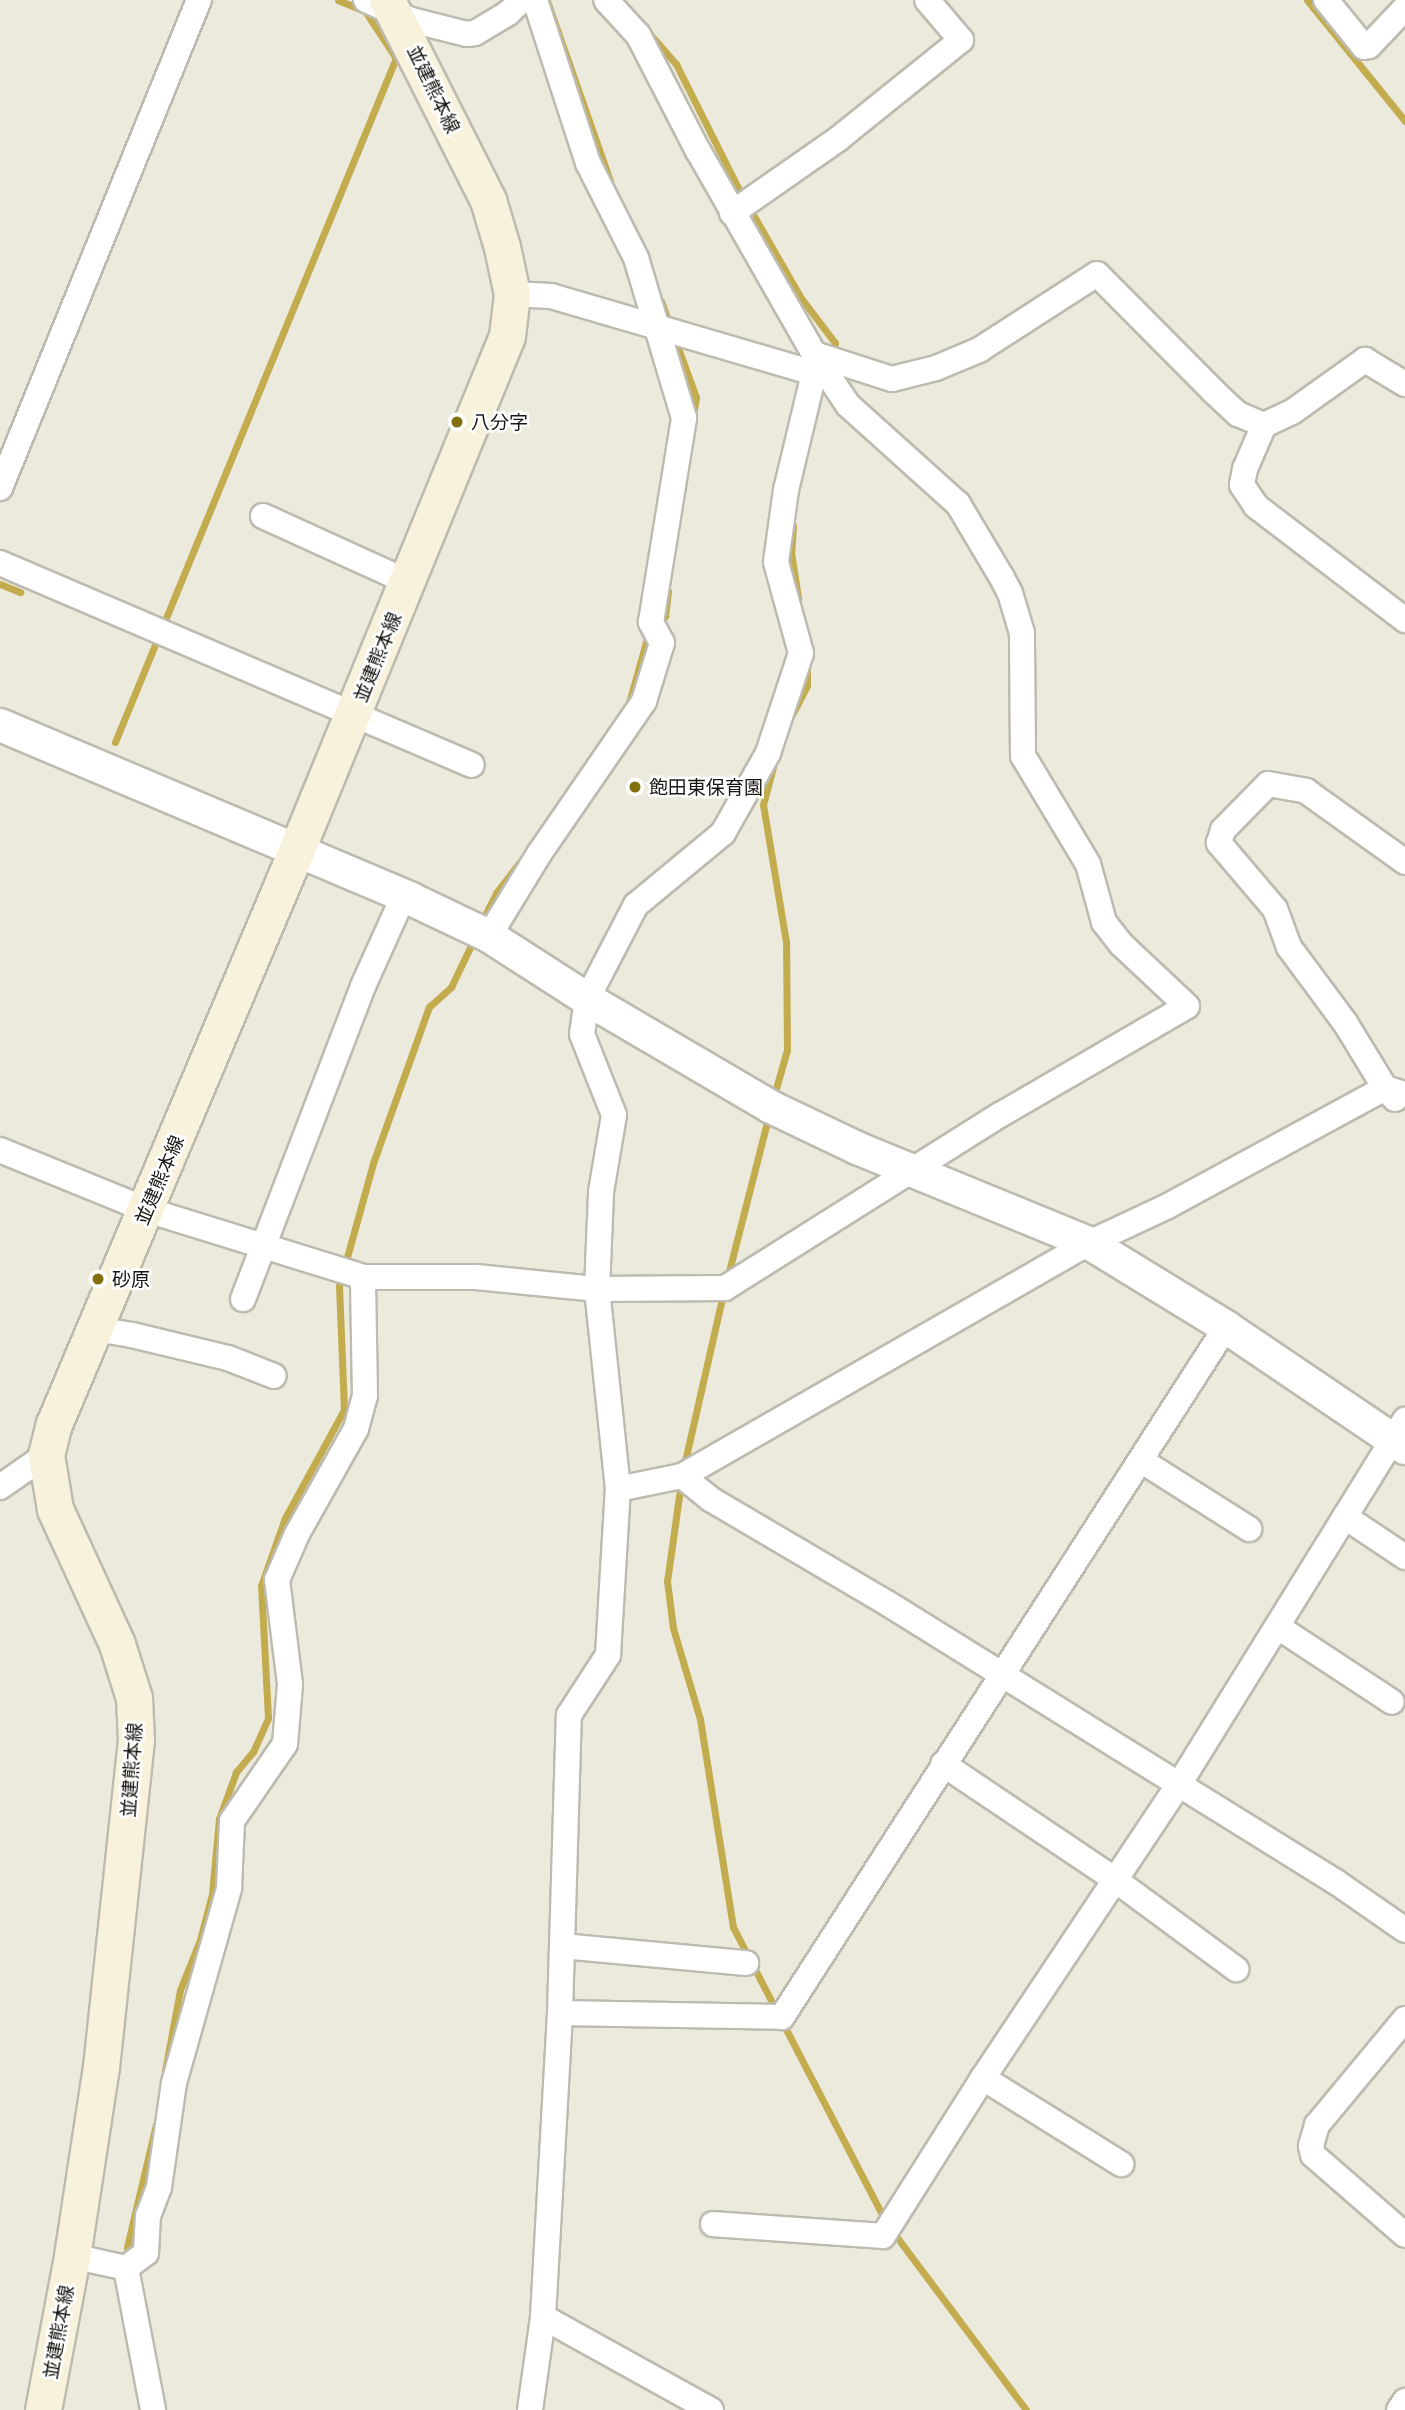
<!DOCTYPE html>
<meta charset="utf-8">
<style>
body{margin:0}
#map{position:relative;width:1405px;height:2410px;overflow:hidden;background:#ece9dd;font-family:"Exo 2","Noto Sans JP",sans-serif}
div>[style]{position:absolute}
.stream>*{height:7px;margin:-3.5px;padding:0 3.5px;transform-origin:3.5px;border-radius:3.5px;background:#c2ac4e}
.roads{filter:drop-shadow(2px 0 #bdbbaf) drop-shadow(-2px 0 #bdbbaf) drop-shadow(0 2px #bdbbaf) drop-shadow(0 -2px #bdbbaf)}
.minor>*{height:24px;margin:-12px;padding:0 12px;transform-origin:12px;border-radius:12px;background:#fff}
.tertiary>*{height:32px;margin:-16px;padding:0 16px;transform-origin:16px;border-radius:16px;background:#fff}
.secondary>*{height:35px;margin:-17.5px;padding:0 17.5px;transform-origin:17.5px;border-radius:17.5px;background:#f8f2dc}
.dots>*{width:19px;height:19px;translate:-50% -50%;box-sizing:border-box;border:4px solid #fff;border-radius:50%}
span{translate:-50% -50%;white-space:nowrap;text-align:center;line-height:1.15;-webkit-text-stroke:5px #fff;paint-order:stroke}
.street-label{font-size:19px;color:#181713}
.poi-label{font-size:19px;color:#181713}
.left{translate:0 -50%;text-align:left}
</style>
<div id="map">
<div class="stream">
<i style="left:1307px;top:0;width:156px;rotate:51deg"></i>
<i style="left:547px;top:1px;width:191px;rotate:70.7deg"></i>
<i style="left:648px;top:32px;width:43px;rotate:48.8deg"></i>
<i style="left:676px;top:64px;width:143px;rotate:63.4deg"></i>
<i style="left:740px;top:192px;width:122px;rotate:60.1deg"></i>
<i style="left:801px;top:298px;width:56px;rotate:52.9deg"></i>
<i style="left:835px;top:343px;width:12px;rotate:104deg"></i>
<i style="left:661px;top:301px;width:27px;rotate:70deg"></i>
<i style="left:674px;top:337px;width:64px;rotate:69.9deg"></i>
<i style="left:696px;top:397px;width:19px;rotate:99deg"></i>
<i style="left:793px;top:526px;width:26px;rotate:94deg"></i>
<i style="left:791px;top:552px;width:47px;rotate:81.3deg"></i>
<i style="left:0;top:584px;width:22px;rotate:22deg"></i>
<i style="left:660px;top:622px;width:8px;rotate:-50deg"></i>
<i style="left:665px;top:616px;width:25px;rotate:-83deg"></i>
<i style="left:627px;top:710px;width:71px;rotate:-74.4deg"></i>
<i style="left:646px;top:642px;width:9px;rotate:-54deg"></i>
<i style="left:793px;top:713px;width:31px;rotate:-63deg"></i>
<i style="left:807px;top:685px;width:16px;rotate:-90deg"></i>
<i style="left:115px;top:742px;width:739px;rotate:-67.67deg"></i>
<i style="left:396px;top:58px;width:56px;rotate:-123.4deg"></i>
<i style="left:365px;top:11px;width:29px;rotate:-158deg"></i>
<i style="left:481px;top:923px;width:34px;rotate:-63deg"></i>
<i style="left:496px;top:893px;width:49px;rotate:-52.4deg"></i>
<i style="left:773px;top:1099px;width:51px;rotate:-74.1deg"></i>
<i style="left:787px;top:1050px;width:108px;rotate:-90.5deg"></i>
<i style="left:786px;top:942px;width:139px;rotate:-99.5deg"></i>
<i style="left:763px;top:805px;width:43px;rotate:-75.3deg"></i>
<i style="left:727px;top:1279px;width:170px;rotate:-75.7deg"></i>
<i style="left:683px;top:1470px;width:180px;rotate:-77.2deg"></i>
<i style="left:681px;top:1482px;width:100px;rotate:98deg"></i>
<i style="left:667px;top:1581px;width:47px;rotate:82.7deg"></i>
<i style="left:673px;top:1628px;width:95px;rotate:73.5deg"></i>
<i style="left:700px;top:1719px;width:211px;rotate:81deg"></i>
<i style="left:733px;top:1927px;width:332px;rotate:62.6deg"></i>
<i style="left:165px;top:2071px;width:82px;rotate:-79.5deg"></i>
<i style="left:180px;top:1990px;width:54px;rotate:-68.2deg"></i>
<i style="left:200px;top:1940px;width:48px;rotate:-75.4deg"></i>
<i style="left:212px;top:1894px;width:75px;rotate:-84.7deg"></i>
<i style="left:219px;top:1819px;width:50px;rotate:-70.1deg"></i>
<i style="left:236px;top:1772px;width:26px;rotate:-50deg"></i>
<i style="left:253px;top:1752px;width:37px;rotate:-66deg"></i>
<i style="left:268px;top:1718px;width:132px;rotate:-93deg"></i>
<i style="left:261px;top:1586px;width:72px;rotate:-70.6deg"></i>
<i style="left:285px;top:1518px;width:123px;rotate:-61.4deg"></i>
<i style="left:344px;top:1410px;width:124px;rotate:-92.3deg"></i>
<i style="left:339px;top:1286px;width:128px;rotate:-74.5deg"></i>
<i style="left:373px;top:1163px;width:166px;rotate:-70.3deg"></i>
<i style="left:429px;top:1007px;width:30px;rotate:-42deg"></i>
<i style="left:451px;top:987px;width:55px;rotate:-64.4deg"></i>
<i style="left:893px;top:2232px;width:222px;rotate:53.2deg"></i>
<i style="left:130px;top:2259px;width:12px;rotate:-104deg"></i>
<i style="left:127px;top:2247px;width:126px;rotate:-76.7deg"></i>
</div>
<div class="roads">
<div class="minor">
<i style="left:366px;top:0;width:49px;rotate:24deg"></i>
<i style="left:411px;top:20px;width:58px;rotate:14deg"></i>
<i style="left:467px;top:34px;width:8px;rotate:-7deg"></i>
<i style="left:475px;top:33px;width:39px;rotate:-31deg"></i>
<i style="left:508px;top:13px;width:19px;rotate:-43deg"></i>
<i style="left:1326px;top:0;width:60px;rotate:51deg"></i>
<i style="left:1364px;top:47px;width:5px;rotate:-11deg"></i>
<i style="left:1369px;top:46px;width:52px;rotate:-46.5deg"></i>
<i style="left:732px;top:213px;width:129px;rotate:-34.9deg"></i>
<i style="left:838px;top:139px;width:158px;rotate:-38.8deg"></i>
<i style="left:961px;top:40px;width:52px;rotate:-130.4deg"></i>
<i style="left:512px;top:294px;width:39px;rotate:3deg"></i>
<i style="left:551px;top:296px;width:274px;rotate:16.3deg"></i>
<i style="left:814px;top:354px;width:82px;rotate:17.8deg"></i>
<i style="left:892px;top:379px;width:45px;rotate:-14deg"></i>
<i style="left:936px;top:368px;width:47px;rotate:-22.7deg"></i>
<i style="left:979px;top:350px;width:140px;rotate:-32.8deg"></i>
<i style="left:1097px;top:274px;width:165px;rotate:45.2deg"></i>
<i style="left:1213px;top:391px;width:34px;rotate:43deg"></i>
<i style="left:1238px;top:414px;width:28px;rotate:23deg"></i>
<i style="left:1264px;top:425px;width:31px;rotate:-25deg"></i>
<i style="left:1292px;top:412px;width:90px;rotate:-35.5deg"></i>
<i style="left:1365px;top:360px;width:47px;rotate:31deg"></i>
<i style="left:1264px;top:425px;width:48px;rotate:113.4deg"></i>
<i style="left:1245px;top:469px;width:16px;rotate:101deg"></i>
<i style="left:1242px;top:485px;width:25px;rotate:56deg"></i>
<i style="left:1256px;top:506px;width:188px;rotate:37.4deg"></i>
<i style="left:0;top:488px;width:527px;rotate:-67.82deg"></i>
<i style="left:263px;top:516px;width:159px;rotate:24.5deg"></i>
<i style="left:0;top:563px;width:513px;rotate:23.17deg"></i>
<i style="left:489px;top:936px;width:96px;rotate:-58.6deg"></i>
<i style="left:539px;top:854px;width:186px;rotate:-55.5deg"></i>
<i style="left:644px;top:701px;width:61px;rotate:-72.8deg"></i>
<i style="left:662px;top:643px;width:24px;rotate:-118deg"></i>
<i style="left:651px;top:622px;width:207px;rotate:-80.8deg"></i>
<i style="left:684px;top:418px;width:167px;rotate:-106.7deg"></i>
<i style="left:636px;top:258px;width:106px;rotate:-116.8deg"></i>
<i style="left:588px;top:163px;width:171px;rotate:-108deg"></i>
<i style="left:1395px;top:1099px;width:15px;rotate:-132deg"></i>
<i style="left:1385px;top:1088px;width:75px;rotate:-121.4deg"></i>
<i style="left:1346px;top:1024px;width:96px;rotate:-126.5deg"></i>
<i style="left:1289px;top:947px;width:40px;rotate:-110.2deg"></i>
<i style="left:1275px;top:909px;width:87px;rotate:-130.3deg"></i>
<i style="left:1219px;top:843px;width:14px;rotate:-73deg"></i>
<i style="left:1223px;top:830px;width:64px;rotate:-45.6deg"></i>
<i style="left:1268px;top:784px;width:39px;rotate:10deg"></i>
<i style="left:1306px;top:791px;width:122px;rotate:35.6deg"></i>
<i style="left:0;top:1150px;width:159px;rotate:22.2deg"></i>
<i style="left:147px;top:1210px;width:226px;rotate:17.2deg"></i>
<i style="left:363px;top:1277px;width:113px"></i>
<i style="left:476px;top:1277px;width:122px;rotate:5.7deg"></i>
<i style="left:597px;top:1289px;width:128px;rotate:-0.4deg"></i>
<i style="left:725px;top:1288px;width:325px;rotate:-32.2deg"></i>
<i style="left:1000px;top:1115px;width:216px;rotate:-30.2deg"></i>
<i style="left:1187px;top:1006px;width:91px;rotate:-136.8deg"></i>
<i style="left:1121px;top:944px;width:28px;rotate:-128deg"></i>
<i style="left:1104px;top:922px;width:60px;rotate:-105.4deg"></i>
<i style="left:1088px;top:864px;width:126px;rotate:-121deg"></i>
<i style="left:1023px;top:756px;width:123px;rotate:-90.5deg"></i>
<i style="left:1022px;top:633px;width:42px;rotate:-106.7deg"></i>
<i style="left:1010px;top:593px;width:19px;rotate:-118deg"></i>
<i style="left:1001px;top:576px;width:84px;rotate:-120.8deg"></i>
<i style="left:958px;top:504px;width:148px;rotate:-138deg"></i>
<i style="left:848px;top:405px;width:61px;rotate:-123.7deg"></i>
<i style="left:243px;top:1299px;width:335px;rotate:-69deg"></i>
<i style="left:363px;top:986px;width:100px;rotate:-65.7deg"></i>
<i style="left:95px;top:1329px;width:37px;rotate:9deg"></i>
<i style="left:132px;top:1335px;width:99px;rotate:13.5deg"></i>
<i style="left:228px;top:1358px;width:49px;rotate:21.4deg"></i>
<i style="left:1142px;top:1461px;width:127px;rotate:32.4deg"></i>
<i style="left:682px;top:1476px;width:38px;rotate:39deg"></i>
<i style="left:712px;top:1500px;width:203px;rotate:30.5deg"></i>
<i style="left:887px;top:1603px;width:529px;rotate:31.86deg"></i>
<i style="left:1336px;top:1882px;width:84px;rotate:34.8deg"></i>
<i style="left:0;top:1487px;width:56px;rotate:-34.8deg"></i>
<i style="left:618px;top:1489px;width:65px;rotate:-11.5deg"></i>
<i style="left:682px;top:1476px;width:469px;rotate:-29.8deg"></i>
<i style="left:1089px;top:1243px;width:85px;rotate:-25.1deg"></i>
<i style="left:1166px;top:1207px;width:249px;rotate:-28.5deg"></i>
<i style="left:1385px;top:1088px;width:21px;rotate:17deg"></i>
<i style="left:1345px;top:1517px;width:72px;rotate:33.7deg"></i>
<i style="left:1278px;top:1627px;width:136px;rotate:33.3deg"></i>
<i style="left:943px;top:1764px;width:206px;rotate:33.9deg"></i>
<i style="left:1114px;top:1879px;width:152px;rotate:36.4deg"></i>
<i style="left:562px;top:1946px;width:185px;rotate:5.3deg"></i>
<i style="left:560px;top:2013px;width:222px;rotate:1deg"></i>
<i style="left:782px;top:2017px;width:821px;rotate:-57.24deg"></i>
<i style="left:1405px;top:2019px;width:138px;rotate:129.7deg"></i>
<i style="left:1317px;top:2125px;width:22px;rotate:106deg"></i>
<i style="left:1311px;top:2146px;width:9px;rotate:77deg"></i>
<i style="left:1313px;top:2155px;width:122px;rotate:41deg"></i>
<i style="left:983px;top:2078px;width:163px;rotate:31.9deg"></i>
<i style="left:713px;top:2224px;width:170px;rotate:4deg"></i>
<i style="left:883px;top:2236px;width:187px;rotate:-57.7deg"></i>
<i style="left:983px;top:2078px;width:351px;rotate:-56.3deg"></i>
<i style="left:1178px;top:1786px;width:431px;rotate:-58.2deg"></i>
<i style="left:72px;top:2256px;width:55px;rotate:12.5deg"></i>
<i style="left:126px;top:2268px;width:145px;rotate:79.2deg"></i>
<i style="left:126px;top:2268px;width:25px;rotate:-37deg"></i>
<i style="left:146px;top:2253px;width:37px;rotate:-87deg"></i>
<i style="left:148px;top:2216px;width:31px;rotate:-69deg"></i>
<i style="left:159px;top:2187px;width:105px;rotate:-81.8deg"></i>
<i style="left:174px;top:2083px;width:203px;rotate:-74.2deg"></i>
<i style="left:229px;top:1888px;width:67px;rotate:-87.4deg"></i>
<i style="left:232px;top:1821px;width:93px;rotate:-55.5deg"></i>
<i style="left:285px;top:1744px;width:60px;rotate:-85.2deg"></i>
<i style="left:290px;top:1684px;width:105px;rotate:-97.1deg"></i>
<i style="left:277px;top:1580px;width:50px;rotate:-66.5deg"></i>
<i style="left:297px;top:1534px;width:120px;rotate:-60.7deg"></i>
<i style="left:356px;top:1429px;width:34px;rotate:-75deg"></i>
<i style="left:365px;top:1396px;width:119px;rotate:-91deg"></i>
<i style="left:543px;top:2317px;width:192px;rotate:29deg"></i>
<i style="left:530px;top:2410px;width:94px;rotate:-82deg"></i>
<i style="left:543px;top:2317px;width:304px;rotate:-86.8deg"></i>
<i style="left:560px;top:2013px;width:298px;rotate:-88.3deg"></i>
<i style="left:569px;top:1715px;width:72px;rotate:-57deg"></i>
<i style="left:608px;top:1655px;width:166px;rotate:-86.6deg"></i>
<i style="left:618px;top:1489px;width:201px;rotate:-96deg"></i>
<i style="left:597px;top:1289px;width:97px;rotate:-87.6deg"></i>
<i style="left:601px;top:1192px;width:78px;rotate:-80.4deg"></i>
<i style="left:614px;top:1115px;width:87px;rotate:-111.6deg"></i>
<i style="left:582px;top:1034px;width:35px;rotate:-82deg"></i>
<i style="left:587px;top:999px;width:106px;rotate:-62.5deg"></i>
<i style="left:636px;top:905px;width:113px;rotate:-39.6deg"></i>
<i style="left:723px;top:833px;width:92px;rotate:-60.6deg"></i>
<i style="left:768px;top:753px;width:105px;rotate:-71.7deg"></i>
<i style="left:801px;top:653px;width:94px;rotate:-105.4deg"></i>
<i style="left:776px;top:562px;width:73px;rotate:-82.1deg"></i>
<i style="left:786px;top:490px;width:120px;rotate:-76.5deg"></i>
<i style="left:814px;top:373px;width:19px;rotate:-90deg"></i>
<i style="left:814px;top:354px;width:234px;rotate:-119.7deg"></i>
<i style="left:698px;top:151px;width:131px;rotate:-117.3deg"></i>
<i style="left:638px;top:35px;width:47px;rotate:-132.4deg"></i>
<i style="left:1399px;top:2410px;width:11px;rotate:-56deg"></i>
</div>
<div class="tertiary">
<i style="left:0;top:725px;width:446px;rotate:22.9deg"></i>
<i style="left:411px;top:899px;width:86px;rotate:25.4deg"></i>
<i style="left:489px;top:936px;width:117px;rotate:32.7deg"></i>
<i style="left:587px;top:999px;width:213px;rotate:30.4deg"></i>
<i style="left:771px;top:1107px;width:95px;rotate:25.5deg"></i>
<i style="left:857px;top:1148px;width:251px;rotate:22.3deg"></i>
<i style="left:1089px;top:1243px;width:161px;rotate:31.5deg"></i>
<i style="left:1226px;top:1327px;width:216px;rotate:34.1deg"></i>
</div>
<div class="secondary">
<i style="left:43px;top:2410px;width:157px;rotate:-79.3deg"></i>
<i style="left:72px;top:2256px;width:191px;rotate:-81.3deg"></i>
<i style="left:101px;top:2067px;width:329px;rotate:-83.9deg"></i>
<i style="left:136px;top:1740px;width:42px;rotate:-92.7deg"></i>
<i style="left:134px;top:1698px;width:57px;rotate:-107.5deg"></i>
<i style="left:117px;top:1644px;width:149px;rotate:-114.7deg"></i>
<i style="left:55px;top:1509px;width:55px;rotate:-99.5deg"></i>
<i style="left:46px;top:1455px;width:32px;rotate:-76deg"></i>
<i style="left:54px;top:1424px;width:624px;rotate:-67.09deg"></i>
<i style="left:297px;top:849px;width:554px;rotate:-67.74deg"></i>
<i style="left:507px;top:336px;width:42px;rotate:-83.2deg"></i>
<i style="left:512px;top:294px;width:48px;rotate:-102deg"></i>
<i style="left:502px;top:247px;width:49px;rotate:-106.6deg"></i>
<i style="left:488px;top:200px;width:224px;rotate:-116.8deg"></i>
</div>
</div>
<div class="dots">
<i style="left:457px;top:422px;background:#846f0e"></i>
<i style="left:635px;top:787px;background:#846f0e"></i>
<i style="left:98px;top:1279px;background:#846f0e"></i>
</div>
<div class="street-label">
<span style="left:434px;top:89px;rotate:64deg">並建熊本線</span>
<span style="left:377px;top:657px;rotate:-68deg">並建熊本線</span>
<span style="left:159px;top:1180px;rotate:-67deg">並建熊本線</span>
<span style="left:131px;top:1770px;rotate:-86deg">並建熊本線</span>
<span style="left:58px;top:2332px;rotate:-80deg">並建熊本線</span>
</div>
<div class="poi-label">
<span class="left" style="left:471px;top:422px">八分字</span>
<span class="left" style="left:649px;top:787px">飽田東保育園</span>
<span class="left" style="left:112px;top:1279px">砂原</span>
</div>
</div>
